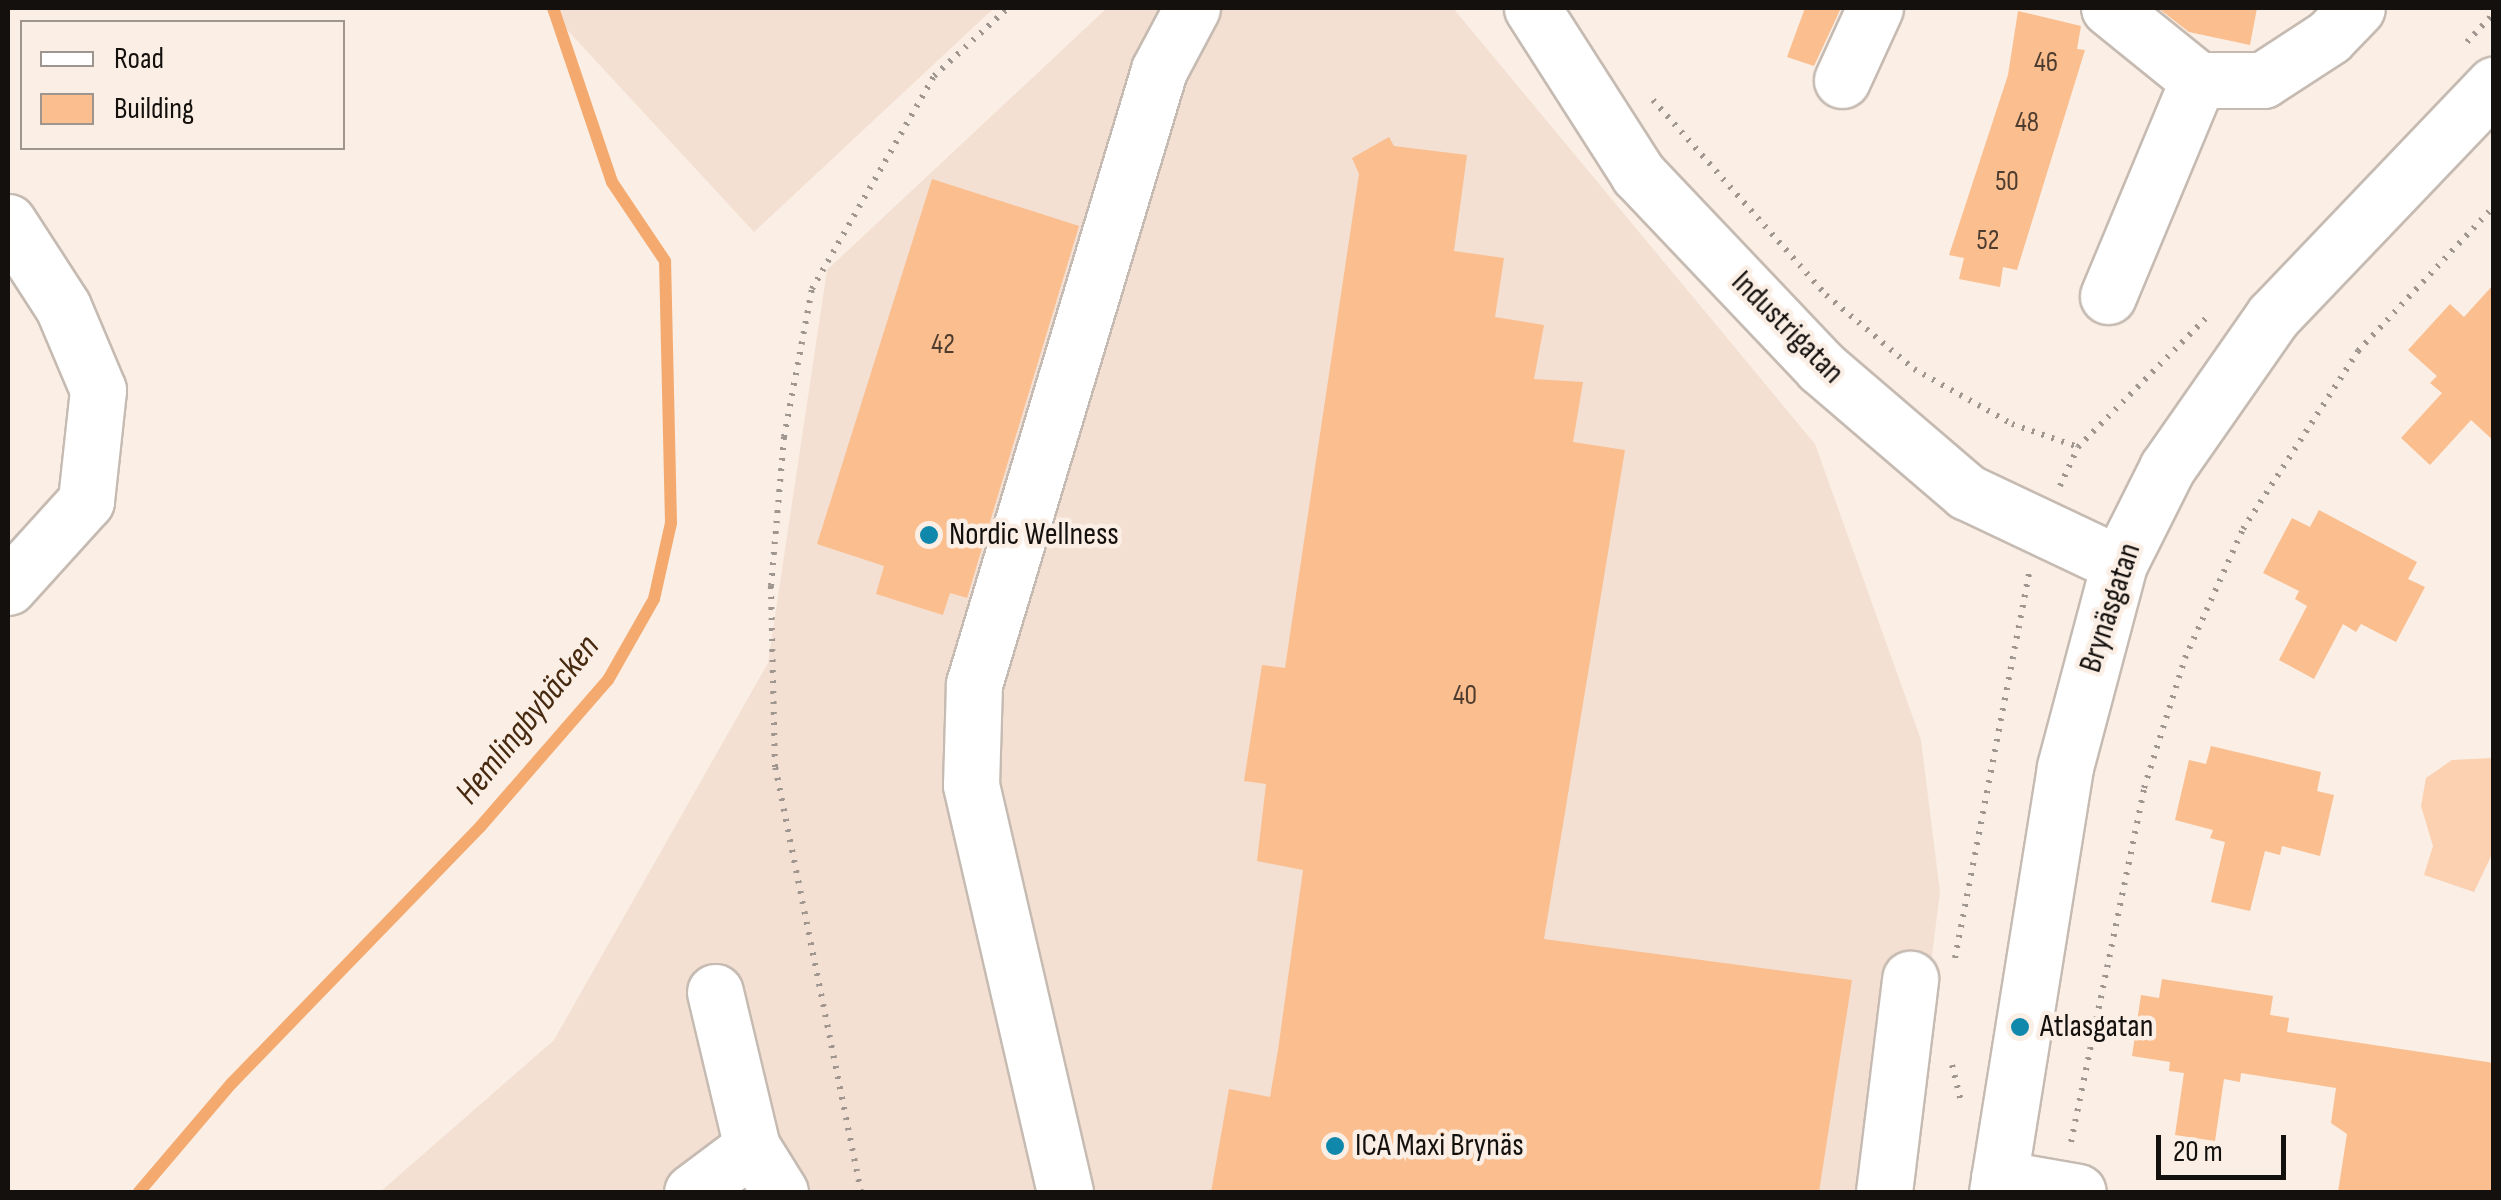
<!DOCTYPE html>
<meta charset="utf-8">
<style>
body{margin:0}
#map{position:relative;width:2501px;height:1200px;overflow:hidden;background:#faeee5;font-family:"Sofia Sans Condensed",sans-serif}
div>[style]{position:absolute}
.built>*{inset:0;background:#f3e0d2}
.green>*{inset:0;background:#fbd1b1}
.stream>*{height:12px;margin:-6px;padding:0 6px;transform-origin:6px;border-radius:6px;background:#f4aa6f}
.building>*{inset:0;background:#fabe8f}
.path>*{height:6px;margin-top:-3px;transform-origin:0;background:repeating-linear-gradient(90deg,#9f968f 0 2.5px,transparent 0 10.5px)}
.roads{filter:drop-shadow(2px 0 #c6bbb2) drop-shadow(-2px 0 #c6bbb2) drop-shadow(0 2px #c6bbb2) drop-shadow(0 -2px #c6bbb2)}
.minor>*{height:55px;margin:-27.5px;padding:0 27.5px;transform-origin:27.5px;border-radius:27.5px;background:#fff}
.dots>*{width:28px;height:28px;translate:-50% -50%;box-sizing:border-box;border:5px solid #faeee5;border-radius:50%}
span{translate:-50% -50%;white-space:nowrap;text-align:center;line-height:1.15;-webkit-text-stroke:9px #faeee5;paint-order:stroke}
.number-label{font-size:28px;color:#4e3c2e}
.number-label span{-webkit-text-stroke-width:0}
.street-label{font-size:32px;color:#14100d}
.poi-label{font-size:32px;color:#14100d}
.left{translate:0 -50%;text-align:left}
.water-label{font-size:35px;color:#46290f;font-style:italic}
.frame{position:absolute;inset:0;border:10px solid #14100d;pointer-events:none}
.legend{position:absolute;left:20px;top:20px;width:325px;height:130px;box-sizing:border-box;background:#faeee5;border:2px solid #9e958f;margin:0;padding:12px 18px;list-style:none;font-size:30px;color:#14100d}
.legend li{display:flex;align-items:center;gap:20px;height:50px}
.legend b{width:50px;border:2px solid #9e958f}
.scale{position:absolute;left:2156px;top:1135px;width:130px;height:45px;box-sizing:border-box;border:5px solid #14100d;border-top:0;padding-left:12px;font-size:30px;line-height:35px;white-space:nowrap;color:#14100d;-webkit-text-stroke:8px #faeee5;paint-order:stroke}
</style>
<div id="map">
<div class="built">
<i style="clip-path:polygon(547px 8px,994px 8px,754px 232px)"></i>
<i style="clip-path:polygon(1107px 8px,1453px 8px,1815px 444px,1921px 740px,1940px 892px,1902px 1192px,380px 1192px,554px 1040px,768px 663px,827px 270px)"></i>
</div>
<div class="green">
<i style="clip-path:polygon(2493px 758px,2493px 852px,2474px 892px,2424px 875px,2433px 846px,2421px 806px,2426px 778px,2452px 760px)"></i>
</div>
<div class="stream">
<i style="left:139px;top:1192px;width:142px;rotate:-49.6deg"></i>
<i style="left:231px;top:1084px;width:358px;rotate:-45.9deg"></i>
<i style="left:480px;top:827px;width:195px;rotate:-49deg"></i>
<i style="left:608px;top:680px;width:93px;rotate:-60.4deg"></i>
<i style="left:654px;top:599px;width:78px;rotate:-77.4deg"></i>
<i style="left:671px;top:523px;width:262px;rotate:-91.3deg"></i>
<i style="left:665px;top:261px;width:95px;rotate:-123.9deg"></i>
<i style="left:612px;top:182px;width:184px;rotate:-108.7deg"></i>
</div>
<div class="building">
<i style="clip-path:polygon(1805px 8px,1841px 8px,1814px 66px,1787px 57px)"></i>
<i style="clip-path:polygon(2158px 8px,2257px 8px,2250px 45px,2189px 32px)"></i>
<i style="clip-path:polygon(2018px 11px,2081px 26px,2077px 49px,2085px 50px,2017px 270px,2003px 267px,2000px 287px,1959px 279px,1964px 258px,1949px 255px,2008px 75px)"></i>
<i style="clip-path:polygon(1389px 137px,1394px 146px,1467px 155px,1454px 251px,1504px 258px,1495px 317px,1544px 325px,1534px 379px,1583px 382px,1573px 442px,1625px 450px,1544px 939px,1852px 980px,1819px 1192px,1211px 1192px,1229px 1089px,1270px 1097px,1278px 1050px,1303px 870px,1257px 861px,1266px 784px,1244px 781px,1262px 665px,1285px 668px,1359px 174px,1352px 158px)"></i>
<i style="clip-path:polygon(932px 179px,1079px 226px,967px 598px,950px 593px,943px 615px,876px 594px,884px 566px,817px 544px)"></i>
<i style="clip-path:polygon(2494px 284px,2494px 441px,2471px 420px,2430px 465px,2401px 438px,2442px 393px,2430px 383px,2437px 376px,2408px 350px,2450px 304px,2464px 317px)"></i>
<i style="clip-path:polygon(2319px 510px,2417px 562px,2408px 579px,2425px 587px,2396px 642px,2361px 624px,2356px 632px,2343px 624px,2314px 679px,2279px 660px,2307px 606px,2295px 599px,2299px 591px,2263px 573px,2292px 518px,2310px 527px)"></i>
<i style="clip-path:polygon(2211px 746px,2321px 772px,2317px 791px,2334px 795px,2320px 856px,2282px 846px,2280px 855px,2265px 851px,2250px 911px,2211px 902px,2225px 842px,2210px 838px,2213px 830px,2175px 820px,2189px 760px,2206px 764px)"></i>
<i style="clip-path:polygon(2162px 979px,2273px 996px,2270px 1015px,2289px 1018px,2287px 1032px,2494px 1063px,2494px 1192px,2338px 1192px,2347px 1134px,2331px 1123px,2336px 1088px,2241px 1073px,2240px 1082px,2224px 1079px,2215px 1141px,2175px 1135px,2184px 1073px,2169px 1071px,2170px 1062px,2132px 1056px,2141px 995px,2159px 998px)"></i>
</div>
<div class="path">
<i style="left:2467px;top:42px;width:40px;rotate:-47deg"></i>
<i style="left:1653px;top:100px;width:261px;rotate:48.4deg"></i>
<i style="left:1826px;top:295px;width:115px;rotate:40.1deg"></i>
<i style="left:1914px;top:369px;width:112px;rotate:29.3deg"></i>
<i style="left:2012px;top:424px;width:70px;rotate:19.2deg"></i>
<i style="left:2060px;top:486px;width:43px;rotate:-65.2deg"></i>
<i style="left:2078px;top:447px;width:189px;rotate:-45.2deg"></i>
<i style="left:1955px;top:958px;width:392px;rotate:-79.1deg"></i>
<i style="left:1952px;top:1065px;width:37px;rotate:76deg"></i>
<i style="left:2071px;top:1142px;width:361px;rotate:-78.3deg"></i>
<i style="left:2144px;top:788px;width:136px;rotate:-72.5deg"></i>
<i style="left:2185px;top:658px;width:141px;rotate:-65.8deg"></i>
<i style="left:2243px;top:529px;width:212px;rotate:-57.1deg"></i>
<i style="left:2358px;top:351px;width:199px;rotate:-46.8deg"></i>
<i style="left:861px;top:1192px;width:434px;rotate:-101.4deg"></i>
<i style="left:775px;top:767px;width:181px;rotate:-91.3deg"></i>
<i style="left:771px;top:586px;width:150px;rotate:-85deg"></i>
<i style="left:784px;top:437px;width:151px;rotate:-79.3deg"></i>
<i style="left:812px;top:289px;width:245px;rotate:-60.2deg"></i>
<i style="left:934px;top:76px;width:100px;rotate:-42.6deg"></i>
</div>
<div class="roads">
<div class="minor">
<i style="left:1532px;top:8px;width:197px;rotate:57.4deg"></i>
<i style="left:1638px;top:174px;width:266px;rotate:46.5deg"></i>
<i style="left:1821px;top:367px;width:192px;rotate:40.6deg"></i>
<i style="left:1967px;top:492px;width:168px;rotate:25.3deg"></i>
<i style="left:2109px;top:8px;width:114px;rotate:39deg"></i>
<i style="left:2198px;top:80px;width:65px"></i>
<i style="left:2263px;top:80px;width:79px;rotate:-33.1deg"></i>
<i style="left:2329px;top:37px;width:40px;rotate:-46deg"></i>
<i style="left:1842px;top:80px;width:79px;rotate:-65.4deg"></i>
<i style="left:8px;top:222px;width:101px;rotate:57.1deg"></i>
<i style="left:63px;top:307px;width:90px;rotate:67.1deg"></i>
<i style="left:98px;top:390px;width:112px;rotate:96.2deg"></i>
<i style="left:86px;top:501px;width:116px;rotate:132.2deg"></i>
<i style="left:2108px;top:296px;width:234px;rotate:-67.4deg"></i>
<i style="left:715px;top:992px;width:159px;rotate:76.6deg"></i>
<i style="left:752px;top:1147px;width:53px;rotate:58.1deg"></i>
<i style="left:1999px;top:1178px;width:80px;rotate:10deg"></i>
<i style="left:692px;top:1192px;width:75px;rotate:-36.9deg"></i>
<i style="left:1065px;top:1192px;width:418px;rotate:-103deg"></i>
<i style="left:971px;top:785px;width:101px;rotate:-88.3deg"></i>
<i style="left:974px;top:684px;width:641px;rotate:-73.23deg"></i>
<i style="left:1159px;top:70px;width:70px;rotate:-62deg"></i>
<i style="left:1884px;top:1192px;width:215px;rotate:-83deg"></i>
<i style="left:1997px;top:1192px;width:430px;rotate:-80.9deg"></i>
<i style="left:2065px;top:767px;width:210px;rotate:-75.1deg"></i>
<i style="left:2119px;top:564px;width:107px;rotate:-63.4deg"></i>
<i style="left:2167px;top:468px;width:185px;rotate:-55.1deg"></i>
<i style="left:2273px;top:316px;width:320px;rotate:-46.3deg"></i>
</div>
</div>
<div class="dots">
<i style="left:929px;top:535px;background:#1088ac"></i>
<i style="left:2020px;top:1027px;background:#1088ac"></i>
<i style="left:1335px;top:1146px;background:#1088ac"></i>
</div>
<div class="number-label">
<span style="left:2046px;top:63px">46</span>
<span style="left:2027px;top:123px">48</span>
<span style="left:2007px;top:182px">50</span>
<span style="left:1988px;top:241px">52</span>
<span style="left:943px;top:345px">42</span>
<span style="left:1465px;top:696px">40</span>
</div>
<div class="street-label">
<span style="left:1787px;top:328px;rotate:45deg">Industrigatan</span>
<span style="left:2111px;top:608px;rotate:-72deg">Brynäsgatan</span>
</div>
<div class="poi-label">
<span class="left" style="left:949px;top:535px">Nordic Wellness</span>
<span class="left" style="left:2040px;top:1027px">Atlasgatan</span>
<span class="left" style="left:1355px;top:1146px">ICA Maxi Brynäs</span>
</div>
<div class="water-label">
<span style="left:528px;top:720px;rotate:-51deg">Hemlingbybäcken</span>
</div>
<div class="frame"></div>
<ul class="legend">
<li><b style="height:12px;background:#fff"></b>Road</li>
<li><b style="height:28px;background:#fabe8f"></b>Building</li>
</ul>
<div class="scale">20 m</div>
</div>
